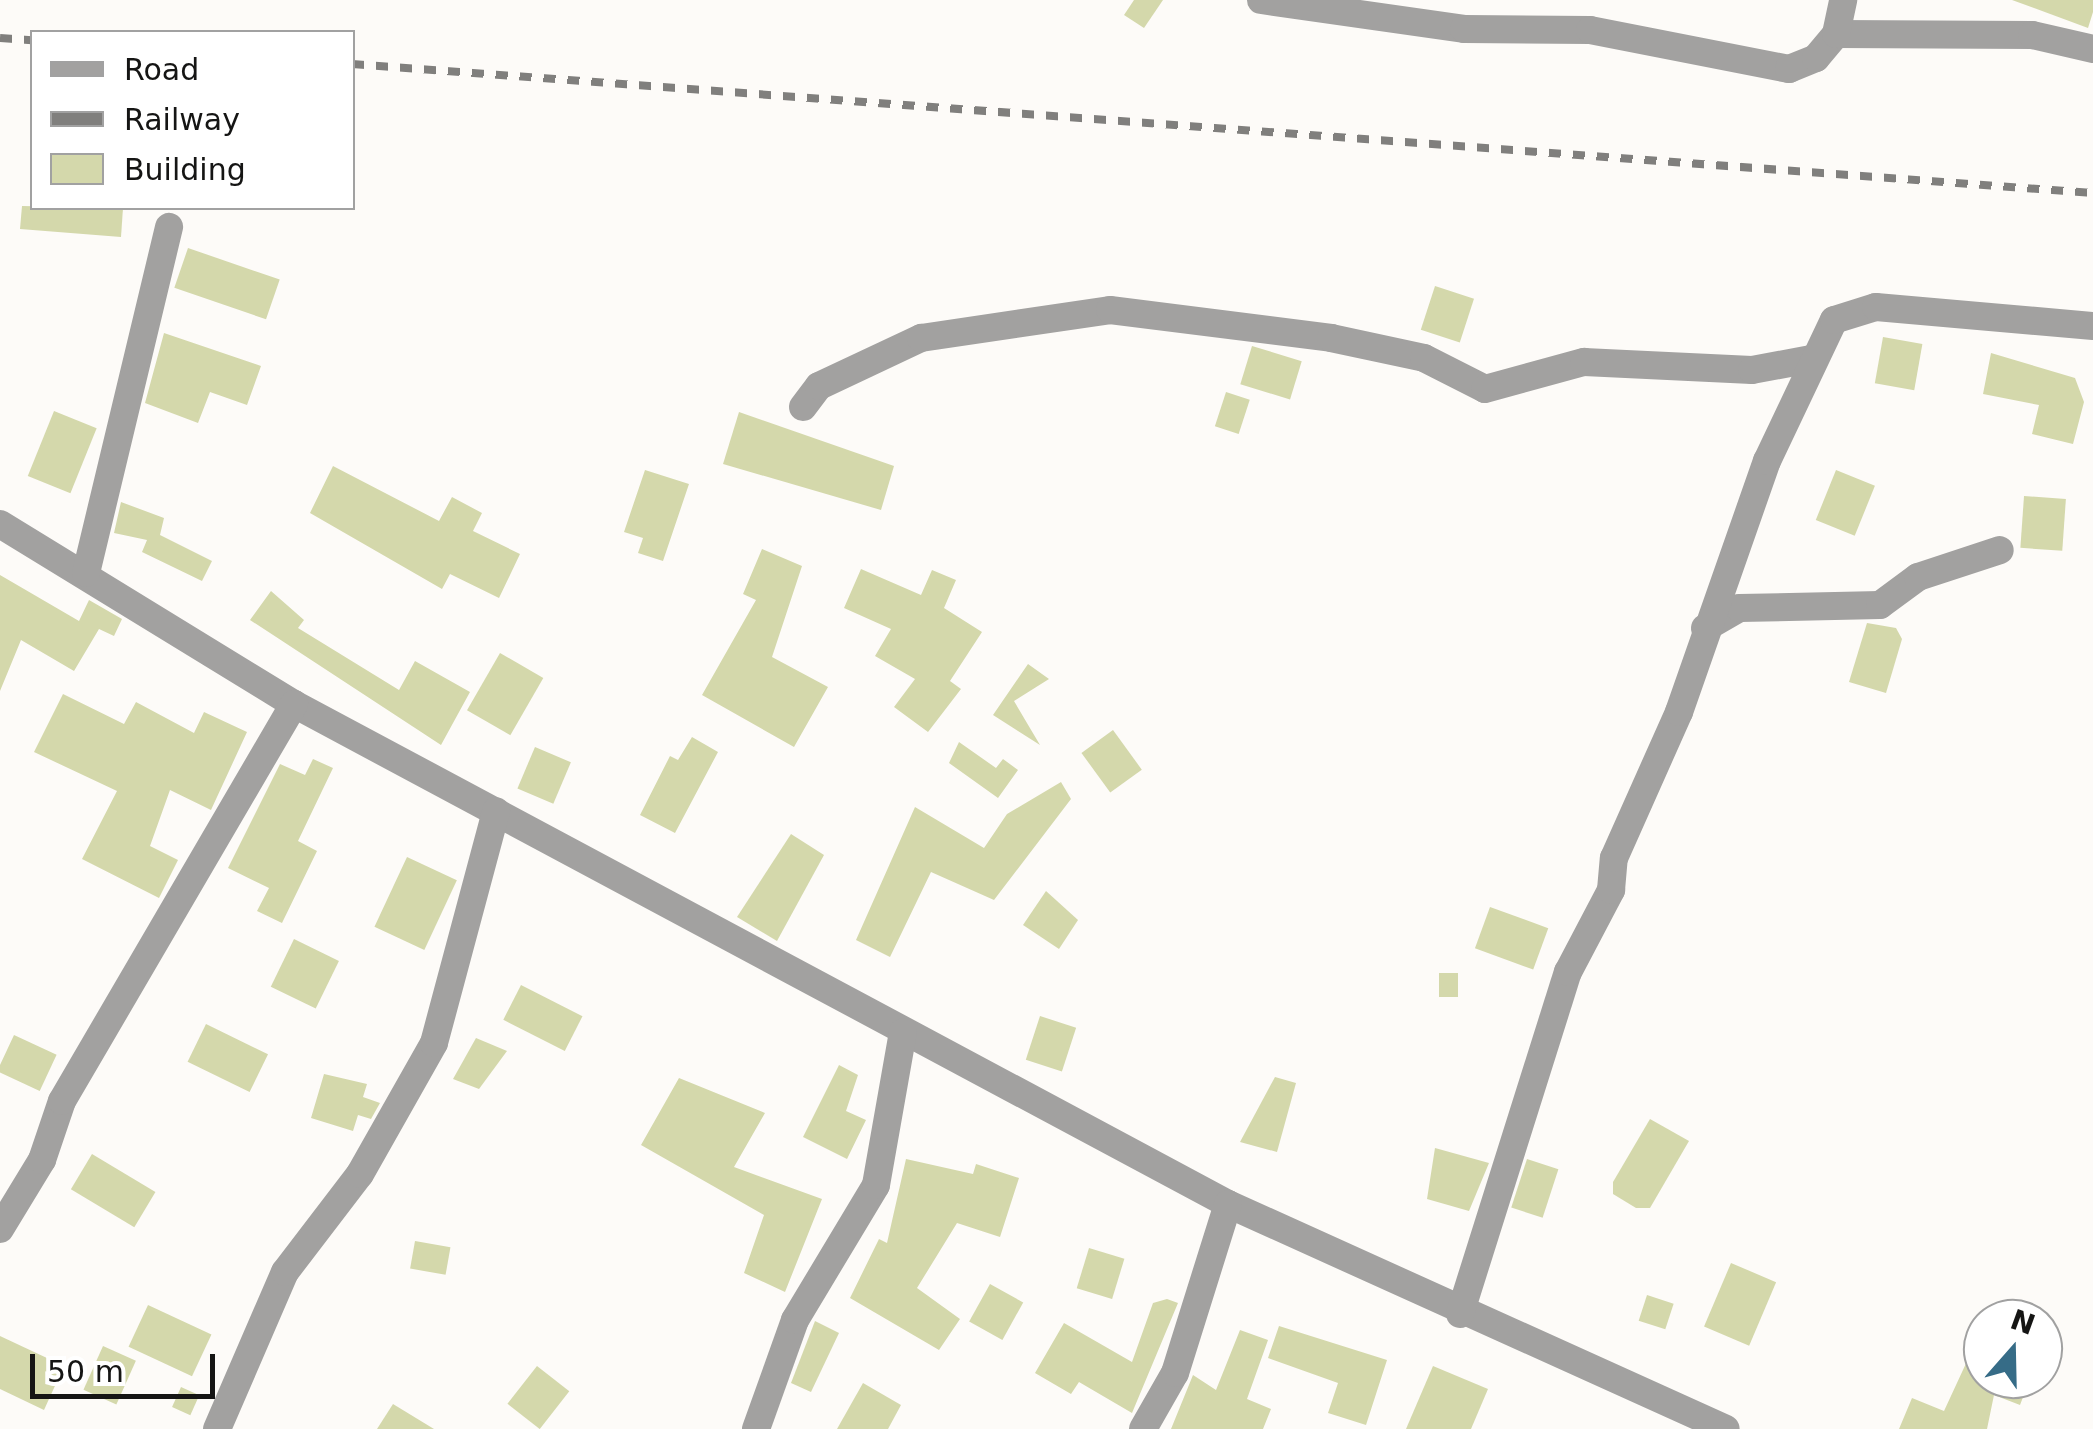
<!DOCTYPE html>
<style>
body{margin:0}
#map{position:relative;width:2093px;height:1429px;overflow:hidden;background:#fdfbf8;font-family:"DejaVu Sans",sans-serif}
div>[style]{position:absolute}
.building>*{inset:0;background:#d4d8ab;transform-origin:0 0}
.minor>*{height:28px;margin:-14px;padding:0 14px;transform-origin:14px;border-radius:14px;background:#a2a1a0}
.rail>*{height:8px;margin-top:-4px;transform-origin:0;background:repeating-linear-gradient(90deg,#807f7d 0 12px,transparent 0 24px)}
span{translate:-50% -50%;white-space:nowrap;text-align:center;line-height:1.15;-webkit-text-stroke:10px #fff;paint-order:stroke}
.legend{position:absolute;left:30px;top:30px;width:325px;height:180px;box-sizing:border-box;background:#fff;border:2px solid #a1a1a1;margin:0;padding:12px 18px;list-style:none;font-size:30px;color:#151514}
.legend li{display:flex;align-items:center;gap:20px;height:50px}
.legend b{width:50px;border:2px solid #a1a1a1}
.north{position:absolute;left:1963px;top:1299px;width:100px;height:100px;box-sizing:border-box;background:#fff;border:2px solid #a1a1a1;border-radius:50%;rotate:20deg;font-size:28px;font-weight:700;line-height:40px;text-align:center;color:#151514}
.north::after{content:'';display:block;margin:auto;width:35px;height:45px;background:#366c87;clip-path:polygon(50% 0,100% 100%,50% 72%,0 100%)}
.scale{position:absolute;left:30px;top:1354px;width:185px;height:45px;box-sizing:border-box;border:5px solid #151514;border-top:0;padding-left:12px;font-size:30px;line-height:35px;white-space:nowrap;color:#151514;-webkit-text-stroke:8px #fff;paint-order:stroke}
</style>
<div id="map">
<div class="building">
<i style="clip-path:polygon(1134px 0,1163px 0,1144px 28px,1124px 15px)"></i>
<i style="clip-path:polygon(2012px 0,2093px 0,2093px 12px,2088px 28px)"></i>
<i style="clip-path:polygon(22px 206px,123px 208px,121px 237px,20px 229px)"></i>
<i style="left:188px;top:248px;width:97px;height:42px;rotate:19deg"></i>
<i style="left:1435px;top:286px;width:41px;height:46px;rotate:18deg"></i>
<i style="clip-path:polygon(164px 333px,261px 366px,247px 405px,210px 392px,198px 423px,145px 403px)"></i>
<i style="left:1883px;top:337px;width:40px;height:47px;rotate:10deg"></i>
<i style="left:1252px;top:346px;width:52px;height:40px;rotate:17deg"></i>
<i style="clip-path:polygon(1991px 353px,2075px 378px,2084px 402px,2073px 444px,2032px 434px,2039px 405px,1983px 394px)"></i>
<i style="left:1226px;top:392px;width:25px;height:36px;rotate:18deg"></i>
<i style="left:54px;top:411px;width:46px;height:70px;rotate:22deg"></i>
<i style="clip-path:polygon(739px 412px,894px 466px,881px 510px,723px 464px)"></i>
<i style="clip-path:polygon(333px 466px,439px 521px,452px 497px,482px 513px,473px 531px,520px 554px,499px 598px,450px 574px,442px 589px,310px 513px)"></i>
<i style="clip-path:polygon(645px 470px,689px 484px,663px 561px,638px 553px,643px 538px,624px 532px)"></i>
<i style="left:1836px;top:470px;width:42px;height:54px;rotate:22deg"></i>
<i style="left:2024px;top:496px;width:42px;height:52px;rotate:4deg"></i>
<i style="clip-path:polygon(121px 502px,164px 518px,160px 535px,212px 561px,202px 581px,142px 552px,147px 540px,114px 533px)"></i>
<i style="clip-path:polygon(762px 549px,802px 566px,772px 657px,828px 687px,794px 747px,702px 695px,756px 600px,743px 594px)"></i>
<i style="clip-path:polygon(861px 569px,921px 595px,932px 570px,956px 580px,944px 608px,982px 632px,950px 681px,961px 689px,928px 732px,894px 707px,915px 679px,875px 656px,891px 629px,844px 608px)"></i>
<i style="clip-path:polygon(0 575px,79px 621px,89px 600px,122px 619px,114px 636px,99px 629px,74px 671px,21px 640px,0 691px)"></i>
<i style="clip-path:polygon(271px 591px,304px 620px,298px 628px,399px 690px,415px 661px,470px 692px,441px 745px,250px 620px)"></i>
<i style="clip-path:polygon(1867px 623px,1896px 628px,1902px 639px,1886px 693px,1849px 682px)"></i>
<i style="left:500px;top:653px;width:50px;height:66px;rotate:30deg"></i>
<i style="clip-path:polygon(1028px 664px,1049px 679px,1014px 701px,1040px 745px,993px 715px)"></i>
<i style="clip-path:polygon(63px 694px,124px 724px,136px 702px,194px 733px,204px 712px,247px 732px,211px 810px,170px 790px,150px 846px,178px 860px,159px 898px,82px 859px,117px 791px,34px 752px)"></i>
<i style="left:1113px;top:730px;width:49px;height:39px;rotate:54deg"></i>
<i style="clip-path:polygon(692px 737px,718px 752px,675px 833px,640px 815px,670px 756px,678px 760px)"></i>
<i style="clip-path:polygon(959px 742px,996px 768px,1003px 759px,1018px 770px,998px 798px,949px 763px)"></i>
<i style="left:535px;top:747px;width:39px;height:45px;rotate:23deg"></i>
<i style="clip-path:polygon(313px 759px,333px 768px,298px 841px,317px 851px,282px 923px,257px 911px,269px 888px,228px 868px,280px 764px,305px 775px)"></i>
<i style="clip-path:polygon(1061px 782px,1071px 799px,994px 900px,931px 872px,890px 957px,856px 940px,915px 807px,984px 848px,1007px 814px)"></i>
<i style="clip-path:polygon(791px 834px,824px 855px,777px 941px,737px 917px)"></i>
<i style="left:407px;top:857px;width:55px;height:77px;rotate:25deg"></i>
<i style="clip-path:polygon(1046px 891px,1078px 920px,1059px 949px,1023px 925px)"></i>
<i style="left:1490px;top:907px;width:62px;height:44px;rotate:20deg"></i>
<i style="left:294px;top:939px;width:50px;height:53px;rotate:26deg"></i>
<i style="left:1439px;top:973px;width:19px;height:24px"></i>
<i style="left:521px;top:985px;width:69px;height:39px;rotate:27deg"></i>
<i style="left:1040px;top:1016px;width:38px;height:46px;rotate:18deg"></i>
<i style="left:206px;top:1024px;width:69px;height:42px;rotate:26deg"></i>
<i style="left:14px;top:1035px;width:47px;height:40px;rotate:25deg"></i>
<i style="clip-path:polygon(476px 1038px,507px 1051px,479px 1089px,453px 1079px)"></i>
<i style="clip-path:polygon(839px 1065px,858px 1075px,846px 1111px,866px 1120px,847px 1159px,803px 1137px)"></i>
<i style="clip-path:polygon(324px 1074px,367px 1084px,363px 1097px,380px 1103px,371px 1119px,358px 1115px,353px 1131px,311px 1118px)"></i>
<i style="clip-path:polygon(1275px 1077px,1296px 1083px,1277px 1152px,1240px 1142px)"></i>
<i style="clip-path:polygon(679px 1078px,765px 1113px,734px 1167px,822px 1199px,785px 1292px,744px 1273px,764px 1215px,641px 1145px)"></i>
<i style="clip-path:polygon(1650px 1119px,1689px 1141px,1650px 1208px,1636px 1208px,1613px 1194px,1613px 1182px)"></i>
<i style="clip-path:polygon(1435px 1148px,1489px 1163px,1469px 1211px,1427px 1199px)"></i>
<i style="left:92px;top:1154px;width:74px;height:41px;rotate:31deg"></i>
<i style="clip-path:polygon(906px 1159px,973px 1174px,976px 1164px,1019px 1178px,1000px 1237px,957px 1223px,917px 1288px,960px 1319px,939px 1350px,850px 1298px,879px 1239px,887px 1243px)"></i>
<i style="left:1527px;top:1159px;width:33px;height:51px;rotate:18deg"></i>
<i style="left:415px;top:1241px;width:36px;height:28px;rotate:10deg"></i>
<i style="left:1089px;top:1248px;width:37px;height:42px;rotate:17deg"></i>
<i style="left:1731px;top:1263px;width:49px;height:69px;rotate:23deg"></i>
<i style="left:990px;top:1284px;width:38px;height:43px;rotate:29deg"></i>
<i style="left:1647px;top:1295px;width:28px;height:27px;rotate:18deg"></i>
<i style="clip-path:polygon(1167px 1299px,1178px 1303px,1132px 1413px,1079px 1382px,1071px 1394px,1035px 1373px,1064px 1323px,1132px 1362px,1153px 1303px)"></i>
<i style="left:148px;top:1305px;width:70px;height:46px;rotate:25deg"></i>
<i style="clip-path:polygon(815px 1321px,839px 1333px,811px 1392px,791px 1383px)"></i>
<i style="clip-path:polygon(1279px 1326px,1387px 1360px,1366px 1425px,1328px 1413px,1338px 1383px,1268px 1358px)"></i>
<i style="clip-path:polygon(1240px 1330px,1268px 1340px,1247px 1399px,1271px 1409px,1263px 1429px,1171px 1429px,1193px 1375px,1216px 1390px)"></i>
<i style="clip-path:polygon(1981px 1331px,1983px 1379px,2030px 1379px,2020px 1405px,1994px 1395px,1987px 1429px,1899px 1429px,1912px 1398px,1944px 1411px)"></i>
<i style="clip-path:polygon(0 1336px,64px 1366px,44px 1410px,0 1389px)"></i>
<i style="left:103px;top:1346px;width:36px;height:48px;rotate:24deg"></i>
<i style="left:537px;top:1366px;width:41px;height:48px;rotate:38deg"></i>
<i style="clip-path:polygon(1433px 1366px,1488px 1389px,1471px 1429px,1406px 1429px)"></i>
<i style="clip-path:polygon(863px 1383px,901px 1405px,888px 1429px,837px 1429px)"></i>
<i style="left:181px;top:1387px;width:20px;height:22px;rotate:24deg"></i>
<i style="clip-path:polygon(393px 1404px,434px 1429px,377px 1429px)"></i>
</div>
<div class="minor">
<i style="left:1261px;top:0;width:205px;rotate:8.1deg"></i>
<i style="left:1464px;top:29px;width:126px;rotate:0.5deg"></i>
<i style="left:1590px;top:30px;width:203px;rotate:11.1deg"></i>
<i style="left:1789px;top:69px;width:29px;rotate:-22deg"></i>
<i style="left:1816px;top:58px;width:31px;rotate:-50deg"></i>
<i style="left:1836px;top:34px;width:196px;rotate:0.3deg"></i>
<i style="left:2032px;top:35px;width:63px;rotate:12.9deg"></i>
<i style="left:1836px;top:34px;width:35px;rotate:-78deg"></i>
<i style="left:803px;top:407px;width:26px;rotate:-53deg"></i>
<i style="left:819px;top:386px;width:113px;rotate:-25.2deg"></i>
<i style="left:921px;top:338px;width:191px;rotate:-8.4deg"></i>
<i style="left:1110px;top:310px;width:223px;rotate:7.2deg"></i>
<i style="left:1331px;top:338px;width:95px;rotate:12.1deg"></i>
<i style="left:1424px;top:358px;width:68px;rotate:26.9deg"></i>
<i style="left:1485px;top:389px;width:103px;rotate:-15.3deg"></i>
<i style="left:1584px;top:362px;width:168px;rotate:2.7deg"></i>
<i style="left:1752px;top:370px;width:60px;rotate:-10.6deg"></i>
<i style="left:0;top:524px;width:345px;rotate:31.5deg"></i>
<i style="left:294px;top:704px;width:1059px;rotate:28.16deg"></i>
<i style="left:1228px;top:1204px;width:546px;rotate:24.31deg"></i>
<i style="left:86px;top:573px;width:356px;rotate:-76.5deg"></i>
<i style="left:1705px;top:628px;width:39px;rotate:-30deg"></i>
<i style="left:1739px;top:608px;width:141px;rotate:-1.2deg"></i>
<i style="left:1880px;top:605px;width:47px;rotate:-36.4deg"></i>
<i style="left:1918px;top:577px;width:86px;rotate:-18.2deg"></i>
<i style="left:0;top:1229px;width:81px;rotate:-58.7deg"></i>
<i style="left:42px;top:1160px;width:62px;rotate:-71.3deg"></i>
<i style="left:62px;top:1101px;width:460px;rotate:-59.7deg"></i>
<i style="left:1460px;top:1314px;width:359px;rotate:-72.5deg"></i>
<i style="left:1568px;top:972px;width:93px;rotate:-62.3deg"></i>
<i style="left:1611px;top:890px;width:32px;rotate:-85deg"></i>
<i style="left:1614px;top:858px;width:160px;rotate:-66deg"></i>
<i style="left:1679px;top:712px;width:266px;rotate:-70.7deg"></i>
<i style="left:1767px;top:461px;width:156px;rotate:-64.6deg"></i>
<i style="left:1834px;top:320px;width:44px;rotate:-17.2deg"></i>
<i style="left:1876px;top:307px;width:218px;rotate:5deg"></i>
<i style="left:217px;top:1429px;width:171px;rotate:-66.6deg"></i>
<i style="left:285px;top:1272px;width:123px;rotate:-52.6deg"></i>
<i style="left:360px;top:1174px;width:150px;rotate:-60.5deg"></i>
<i style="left:434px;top:1043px;width:240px;rotate:-75deg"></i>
<i style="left:756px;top:1429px;width:116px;rotate:-70.3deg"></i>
<i style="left:795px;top:1320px;width:157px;rotate:-59deg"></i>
<i style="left:876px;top:1185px;width:155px;rotate:-80deg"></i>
<i style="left:1143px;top:1429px;width:64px;rotate:-60.3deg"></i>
<i style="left:1175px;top:1373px;width:177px;rotate:-72.6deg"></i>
</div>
<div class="rail">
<i style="left:0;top:38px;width:32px;rotate:4deg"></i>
<i style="left:352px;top:64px;width:1746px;rotate:4.24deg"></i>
</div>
<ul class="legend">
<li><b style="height:12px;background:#a2a1a0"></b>Road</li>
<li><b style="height:12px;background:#807f7d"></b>Railway</li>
<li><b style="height:28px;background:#d4d8ab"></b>Building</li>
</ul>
<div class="north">N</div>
<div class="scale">50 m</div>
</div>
